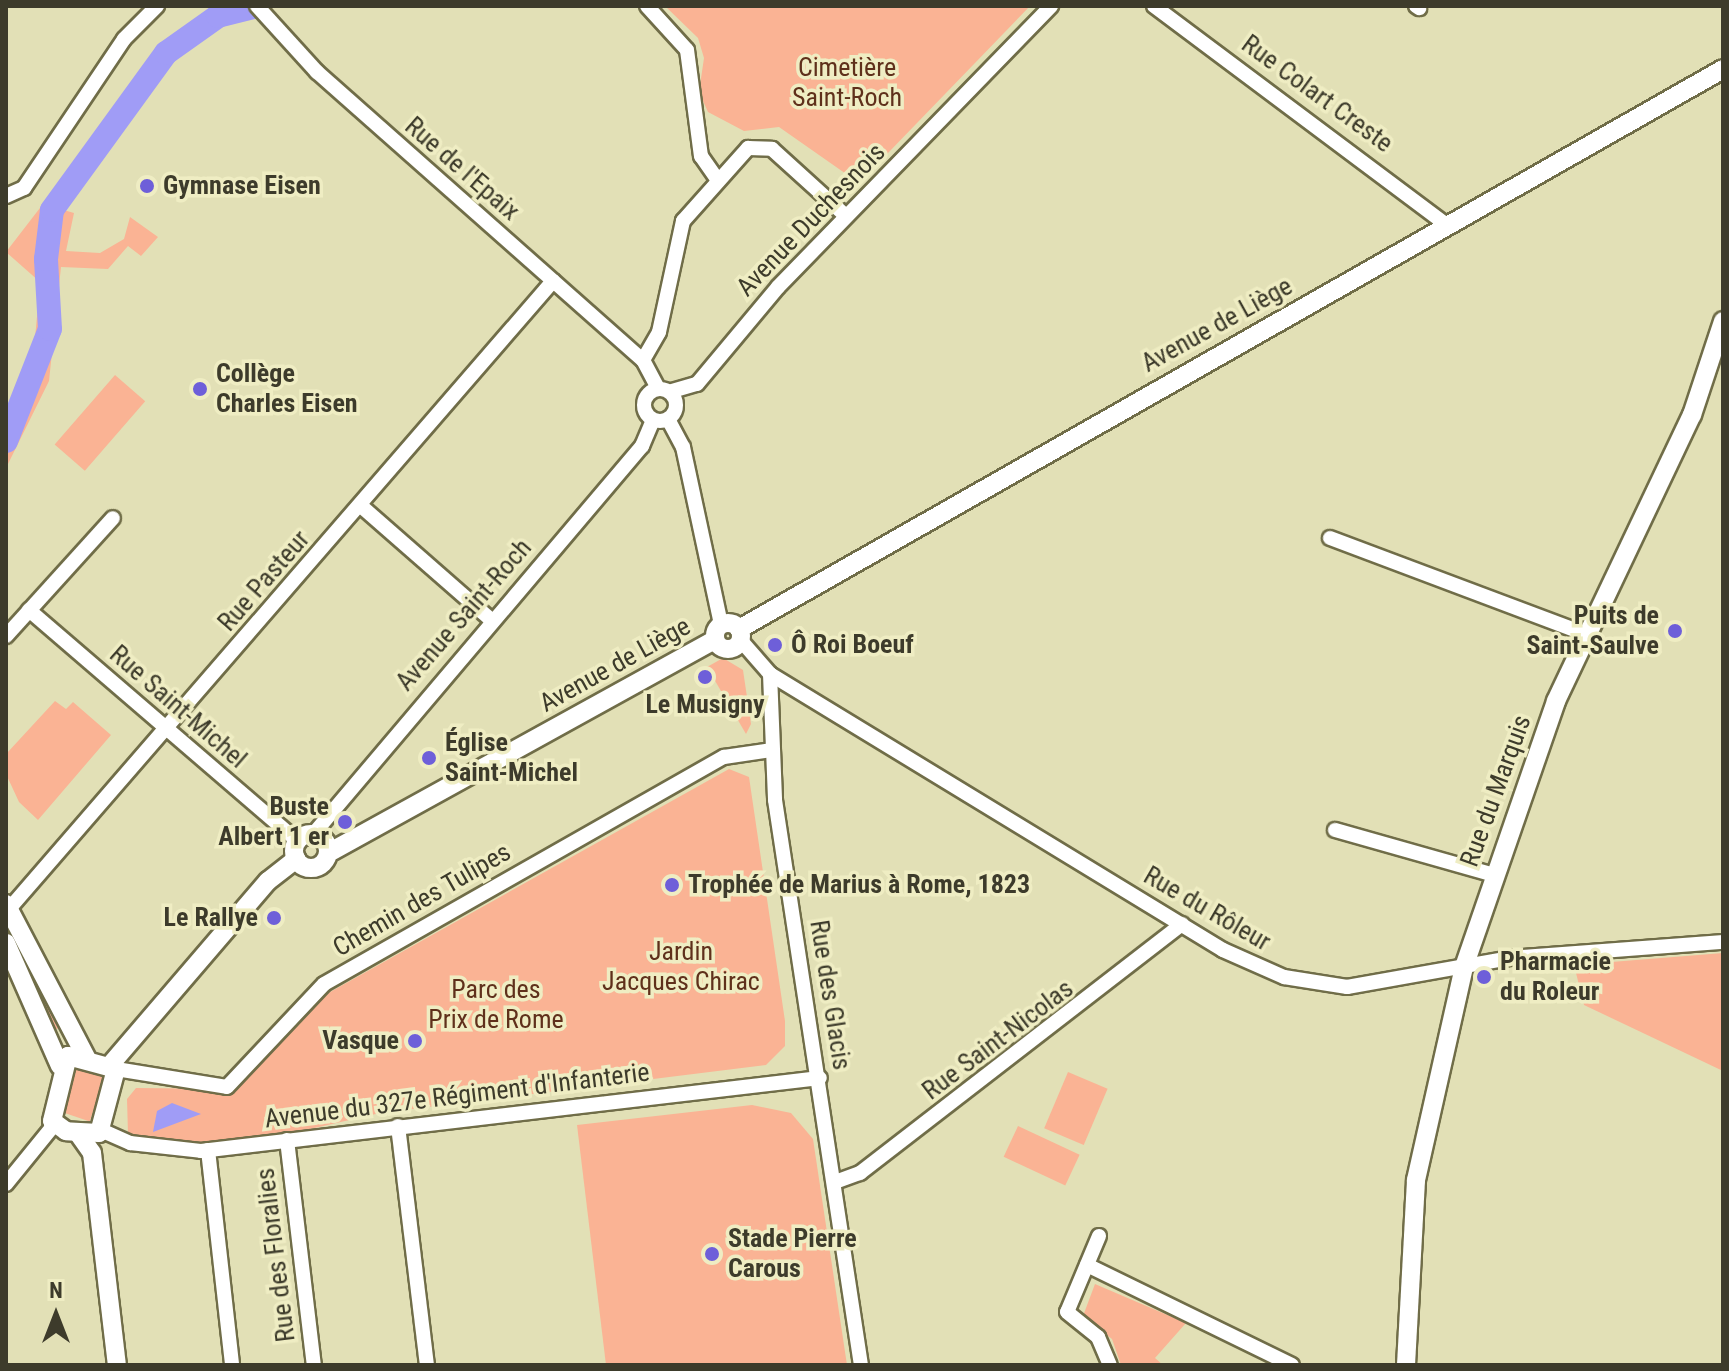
<!DOCTYPE html>
<meta charset="utf-8">
<style>
body{margin:0}
#map{position:relative;width:1729px;height:1371px;overflow:hidden;background:#e2e0b6;font-family:"Roboto Condensed",sans-serif}
div>[style]{position:absolute}
.green>*{inset:0;background:#fab394;transform-origin:0 0}
.water>*{inset:0;background:#a09cf6}
.river>*{height:24px;margin:-12px;padding:0 12px;transform-origin:12px;border-radius:12px;background:#a09cf6}
.roads{filter:drop-shadow(2px 0 #706d48) drop-shadow(-2px 0 #706d48) drop-shadow(0 2px #706d48) drop-shadow(0 -2px #706d48)}
.minor>*{height:14px;margin:-7px;padding:0 7px;transform-origin:7px;border-radius:7px;background:#fff}
.minor>.ring{margin:-7px;padding:0;box-sizing:content-box;background:none;border:14px solid #fff;border-radius:50%}
.major>*{height:18px;margin:-9px;padding:0 9px;transform-origin:9px;border-radius:9px;background:#fff}
.major>.ring{margin:-9px;padding:0;box-sizing:content-box;background:none;border:18px solid #fff;border-radius:50%}
.dots>*{width:22px;height:22px;translate:-50% -50%;box-sizing:border-box;border:4px solid #efedc3;border-radius:50%}
span{translate:-50% -50%;white-space:nowrap;text-align:center;line-height:1.15;-webkit-text-stroke:7px #efedc3;paint-order:stroke}
.park-label{font-size:26px;color:#5f301b}
.street-label{font-size:26px;color:#3d3b2b}
.poi-label{font-size:26px;color:#3d3b2b;font-weight:700}
.left{translate:0 -50%;text-align:left}
.right{translate:-100% -50%;text-align:right}
.frame{position:absolute;inset:0;border:8px solid #3d3b2b;pointer-events:none}
.north{position:absolute;left:16px;top:1275px;width:80px;height:80px;-webkit-text-stroke:6px #efedc3;paint-order:stroke;rotate:0deg;font-size:22px;font-weight:700;line-height:32px;text-align:center;color:#3d3b2b}
.north::after{content:'';display:block;margin:auto;width:28px;height:36px;background:#3d3b2b;clip-path:polygon(50% 0,100% 100%,50% 72%,0 100%)}
</style>
<div id="map">
<div class="green">
<i style="clip-path:polygon(665px 6px,1030px 6px,859px 183px,779px 127px,744px 131px,708px 112px,699px 92px,704px 58px,698px 38px)"></i>
<i style="clip-path:polygon(43px 204px,74px 213px,66px 251px,100px 253px,124px 239px,130px 217px,158px 237px,141px 256px,128px 246px,108px 269px,61px 267px,49px 381px,6px 468px,6px 409px,34px 350px,40px 282px,6px 252px)"></i>
<i style="left:115px;top:375px;width:40px;height:92px;rotate:41deg"></i>
<i style="clip-path:polygon(723px 658px,743px 670px,751px 724px,746px 734px,707px 667px)"></i>
<i style="clip-path:polygon(55px 701px,66px 709px,73px 702px,111px 735px,38px 820px,19px 802px,6px 774px,7px 753px)"></i>
<i style="clip-path:polygon(729px 769px,749px 777px,785px 1021px,785px 1046px,766px 1065px,380px 1113px,275px 1137px,190px 1145px,128px 1134px,127px 1099px,136px 1088px,235px 1089px,323px 996px)"></i>
<i style="left:6px;top:919px;width:121px;height:9px;rotate:64deg"></i>
<i style="clip-path:polygon(1723px 953px,1723px 1071px,1584px 1005px,1574px 965px)"></i>
<i style="left:76px;top:1066px;width:31px;height:48px;rotate:19deg"></i>
<i style="left:1068px;top:1072px;width:43px;height:61px;rotate:23deg"></i>
<i style="clip-path:polygon(752px 1105px,791px 1113px,813px 1139px,847px 1365px,606px 1365px,577px 1125px)"></i>
<i style="left:1018px;top:1126px;width:68px;height:34px;rotate:25deg"></i>
<i style="clip-path:polygon(1095px 1284px,1186px 1323px,1155px 1358px,1163px 1365px,1121px 1365px,1112px 1339px,1083px 1316px)"></i>
</div>
<div class="water">
<i style="clip-path:polygon(172px 1103px,201px 1114px,153px 1132px,157px 1111px)"></i>
</div>
<div class="river">
<i style="left:6px;top:441px;width:120px;rotate:-68.6deg"></i>
<i style="left:50px;top:329px;width:70px;rotate:-93.3deg"></i>
<i style="left:46px;top:259px;width:49px;rotate:-83deg"></i>
<i style="left:52px;top:210px;width:194px;rotate:-54deg"></i>
<i style="left:166px;top:53px;width:64px;rotate:-35.4deg"></i>
<i style="left:218px;top:16px;width:40px;rotate:-14.4deg"></i>
</div>
<div class="roads">
<div class="minor">
<i style="left:257px;top:6px;width:89px;rotate:47.7deg"></i>
<i style="left:317px;top:72px;width:435px;rotate:41.5deg"></i>
<i style="left:643px;top:360px;width:30px;rotate:62deg"></i>
<i style="left:647px;top:6px;width:59px;rotate:47.7deg"></i>
<i style="left:687px;top:50px;width:107px;rotate:82.5deg"></i>
<i style="left:701px;top:156px;width:28px;rotate:55deg"></i>
<i style="left:1154px;top:6px;width:366px;rotate:36.8deg"></i>
<i style="left:1416px;top:6px;width:4px;rotate:34deg"></i>
<i style="left:6px;top:196px;width:20px;rotate:-24deg"></i>
<i style="left:24px;top:188px;width:179px;rotate:-56.1deg"></i>
<i style="left:124px;top:39px;width:47px;rotate:-45deg"></i>
<i style="left:643px;top:360px;width:32px;rotate:-60deg"></i>
<i style="left:659px;top:332px;width:114px;rotate:-77.8deg"></i>
<i style="left:683px;top:221px;width:98px;rotate:-48.3deg"></i>
<i style="left:748px;top:148px;width:24px;rotate:2deg"></i>
<i style="left:772px;top:149px;width:100px;rotate:42.2deg"></i>
<i class="ring" style="left:644px;top:389px;width:18px;height:18px"></i>
<i style="left:672px;top:391px;width:26px;rotate:-16deg"></i>
<i style="left:697px;top:384px;width:126px;rotate:-50.1deg"></i>
<i style="left:778px;top:287px;width:392px;rotate:-45.8deg"></i>
<i style="left:668px;top:419px;width:32px;rotate:62deg"></i>
<i style="left:683px;top:447px;width:182px;rotate:77.9deg"></i>
<i style="left:361px;top:506px;width:173px;rotate:41.2deg"></i>
<i style="left:1330px;top:538px;width:272px;rotate:20.6deg"></i>
<i style="left:29px;top:610px;width:351px;rotate:40.7deg"></i>
<i style="left:6px;top:636px;width:159px;rotate:-47.8deg"></i>
<i style="left:743px;top:643px;width:41px;rotate:48.9deg"></i>
<i style="left:770px;top:674px;width:530px;rotate:31.35deg"></i>
<i style="left:1223px;top:950px;width:67px;rotate:23.9deg"></i>
<i style="left:1284px;top:977px;width:64px;rotate:9deg"></i>
<i style="left:1347px;top:987px;width:165px;rotate:-10.1deg"></i>
<i style="left:1509px;top:958px;width:215px;rotate:-4.3deg"></i>
<i style="left:770px;top:674px;width:126px;rotate:87.7deg"></i>
<i style="left:775px;top:800px;width:572px;rotate:81.35deg"></i>
<i style="left:1335px;top:830px;width:165px;rotate:15.8deg"></i>
<i style="left:310px;top:838px;width:514px;rotate:-49.74deg"></i>
<i style="left:642px;top:446px;width:25px;rotate:-67deg"></i>
<i style="left:9px;top:909px;width:831px;rotate:-49.1deg"></i>
<i style="left:116px;top:1069px;width:112px;rotate:9.2deg"></i>
<i style="left:227px;top:1087px;width:141px;rotate:-46.7deg"></i>
<i style="left:324px;top:984px;width:460px;rotate:-29.6deg"></i>
<i style="left:724px;top:757px;width:49px;rotate:-8.3deg"></i>
<i style="left:398px;top:1126px;width:241px;rotate:83.1deg"></i>
<i style="left:103px;top:1131px;width:30px;rotate:24deg"></i>
<i style="left:130px;top:1143px;width:71px;rotate:6.4deg"></i>
<i style="left:201px;top:1151px;width:623px;rotate:-6.73deg"></i>
<i style="left:287px;top:1140px;width:227px;rotate:83.2deg"></i>
<i style="left:208px;top:1150px;width:216px;rotate:83.6deg"></i>
<i style="left:835px;top:1182px;width:27px;rotate:-20deg"></i>
<i style="left:860px;top:1173px;width:407px;rotate:-37.7deg"></i>
<i style="left:6px;top:1184px;width:76px;rotate:-50.9deg"></i>
<i style="left:1099px;top:1236px;width:82px;rotate:112.8deg"></i>
<i style="left:1067px;top:1312px;width:40px;rotate:39deg"></i>
<i style="left:1098px;top:1337px;width:30px;rotate:67deg"></i>
<i style="left:1087px;top:1265px;width:228px;rotate:26deg"></i>
</div>
<div class="major">
<i class="ring" style="left:715px;top:623px;width:8px;height:8px"></i>
<i style="left:739px;top:629px;width:1132px;rotate:-29.64deg"></i>
<i class="ring" style="left:294px;top:834px;width:16px;height:16px"></i>
<i style="left:332px;top:851px;width:436px;rotate:-28.9deg"></i>
<i style="left:6px;top:904px;width:173px;rotate:62.4deg"></i>
<i style="left:6px;top:943px;width:134px;rotate:66.3deg"></i>
<i style="left:68px;top:1056px;width:50px;rotate:15.2deg"></i>
<i style="left:116px;top:1069px;width:66px;rotate:104.9deg"></i>
<i style="left:99px;top:1133px;width:33px;rotate:-177deg"></i>
<i style="left:66px;top:1131px;width:17px;rotate:-144deg"></i>
<i style="left:52px;top:1121px;width:67px;rotate:-76.2deg"></i>
<i style="left:111px;top:1064px;width:241px;rotate:-49.4deg"></i>
<i style="left:268px;top:881px;width:36px;rotate:-38deg"></i>
<i style="left:78px;top:1133px;width:24px;rotate:55deg"></i>
<i style="left:92px;top:1153px;width:213px;rotate:83.3deg"></i>
<i style="left:1406px;top:1365px;width:185px;rotate:-86.9deg"></i>
<i style="left:1416px;top:1180px;width:218px;rotate:-77.3deg"></i>
<i style="left:1464px;top:967px;width:281px;rotate:-70.9deg"></i>
<i style="left:1556px;top:701px;width:317px;rotate:-64.6deg"></i>
<i style="left:1692px;top:415px;width:99px;rotate:-71.7deg"></i>
</div>
</div>
<div class="dots">
<i style="left:147px;top:186px;background:#6e5fd9"></i>
<i style="left:200px;top:389px;background:#6e5fd9"></i>
<i style="left:1675px;top:631px;background:#6e5fd9"></i>
<i style="left:775px;top:645px;background:#6e5fd9"></i>
<i style="left:705px;top:677px;background:#6e5fd9"></i>
<i style="left:429px;top:758px;background:#6e5fd9"></i>
<i style="left:345px;top:822px;background:#6e5fd9"></i>
<i style="left:672px;top:885px;background:#6e5fd9"></i>
<i style="left:274px;top:918px;background:#6e5fd9"></i>
<i style="left:1484px;top:977px;background:#6e5fd9"></i>
<i style="left:415px;top:1041px;background:#6e5fd9"></i>
<i style="left:712px;top:1254px;background:#6e5fd9"></i>
</div>
<div class="park-label">
<span style="left:847px;top:83px">Cimetière<br>Saint-Roch</span>
<span style="left:681px;top:967px">Jardin<br>Jacques Chirac</span>
<span style="left:496px;top:1005px">Parc des<br>Prix de Rome</span>
</div>
<div class="street-label">
<span style="left:1317px;top:94px;rotate:36deg">Rue Colart Creste</span>
<span style="left:462px;top:169px;rotate:41deg">Rue de l'Epaix</span>
<span style="left:811px;top:220px;rotate:-46deg">Avenue Duchesnois</span>
<span style="left:1217px;top:325px;rotate:-29deg">Avenue de Liège</span>
<span style="left:264px;top:581px;rotate:-49deg">Rue Pasteur</span>
<span style="left:464px;top:615px;rotate:-49deg">Avenue Saint-Roch</span>
<span style="left:615px;top:665px;rotate:-29deg">Avenue de Liège</span>
<span style="left:178px;top:707px;rotate:41deg">Rue Saint-Michel</span>
<span style="left:1496px;top:791px;rotate:-70deg">Rue du Marquis</span>
<span style="left:422px;top:900px;rotate:-30deg">Chemin des Tulipes</span>
<span style="left:1207px;top:909px;rotate:30deg">Rue du Rôleur</span>
<span style="left:830px;top:995px;rotate:81deg">Rue des Glacis</span>
<span style="left:998px;top:1040px;rotate:-37deg">Rue Saint-Nicolas</span>
<span style="left:457px;top:1096px;rotate:-7deg">Avenue du 327e Régiment d'Infanterie</span>
<span style="left:276px;top:1255px;rotate:-97deg">Rue des Floralies</span>
</div>
<div class="poi-label">
<span class="left" style="left:163px;top:186px">Gymnase Eisen</span>
<span class="left" style="left:216px;top:389px">Collège<br>Charles Eisen</span>
<span class="right" style="left:1659px;top:631px">Puits de<br>Saint-Saulve</span>
<span class="left" style="left:791px;top:645px">Ô Roi Boeuf</span>
<span style="left:705px;top:705px">Le Musigny</span>
<span class="left" style="left:445px;top:758px">Église<br>Saint-Michel</span>
<span class="right" style="left:329px;top:822px">Buste<br>Albert 1 er</span>
<span class="left" style="left:688px;top:885px">Trophée de Marius à Rome, 1823</span>
<span class="right" style="left:258px;top:918px">Le Rallye</span>
<span class="left" style="left:1500px;top:977px">Pharmacie<br>du Roleur</span>
<span class="right" style="left:399px;top:1041px">Vasque</span>
<span class="left" style="left:728px;top:1254px">Stade Pierre<br>Carous</span>
</div>
<div class="frame"></div>
<div class="north">N</div>
</div>
